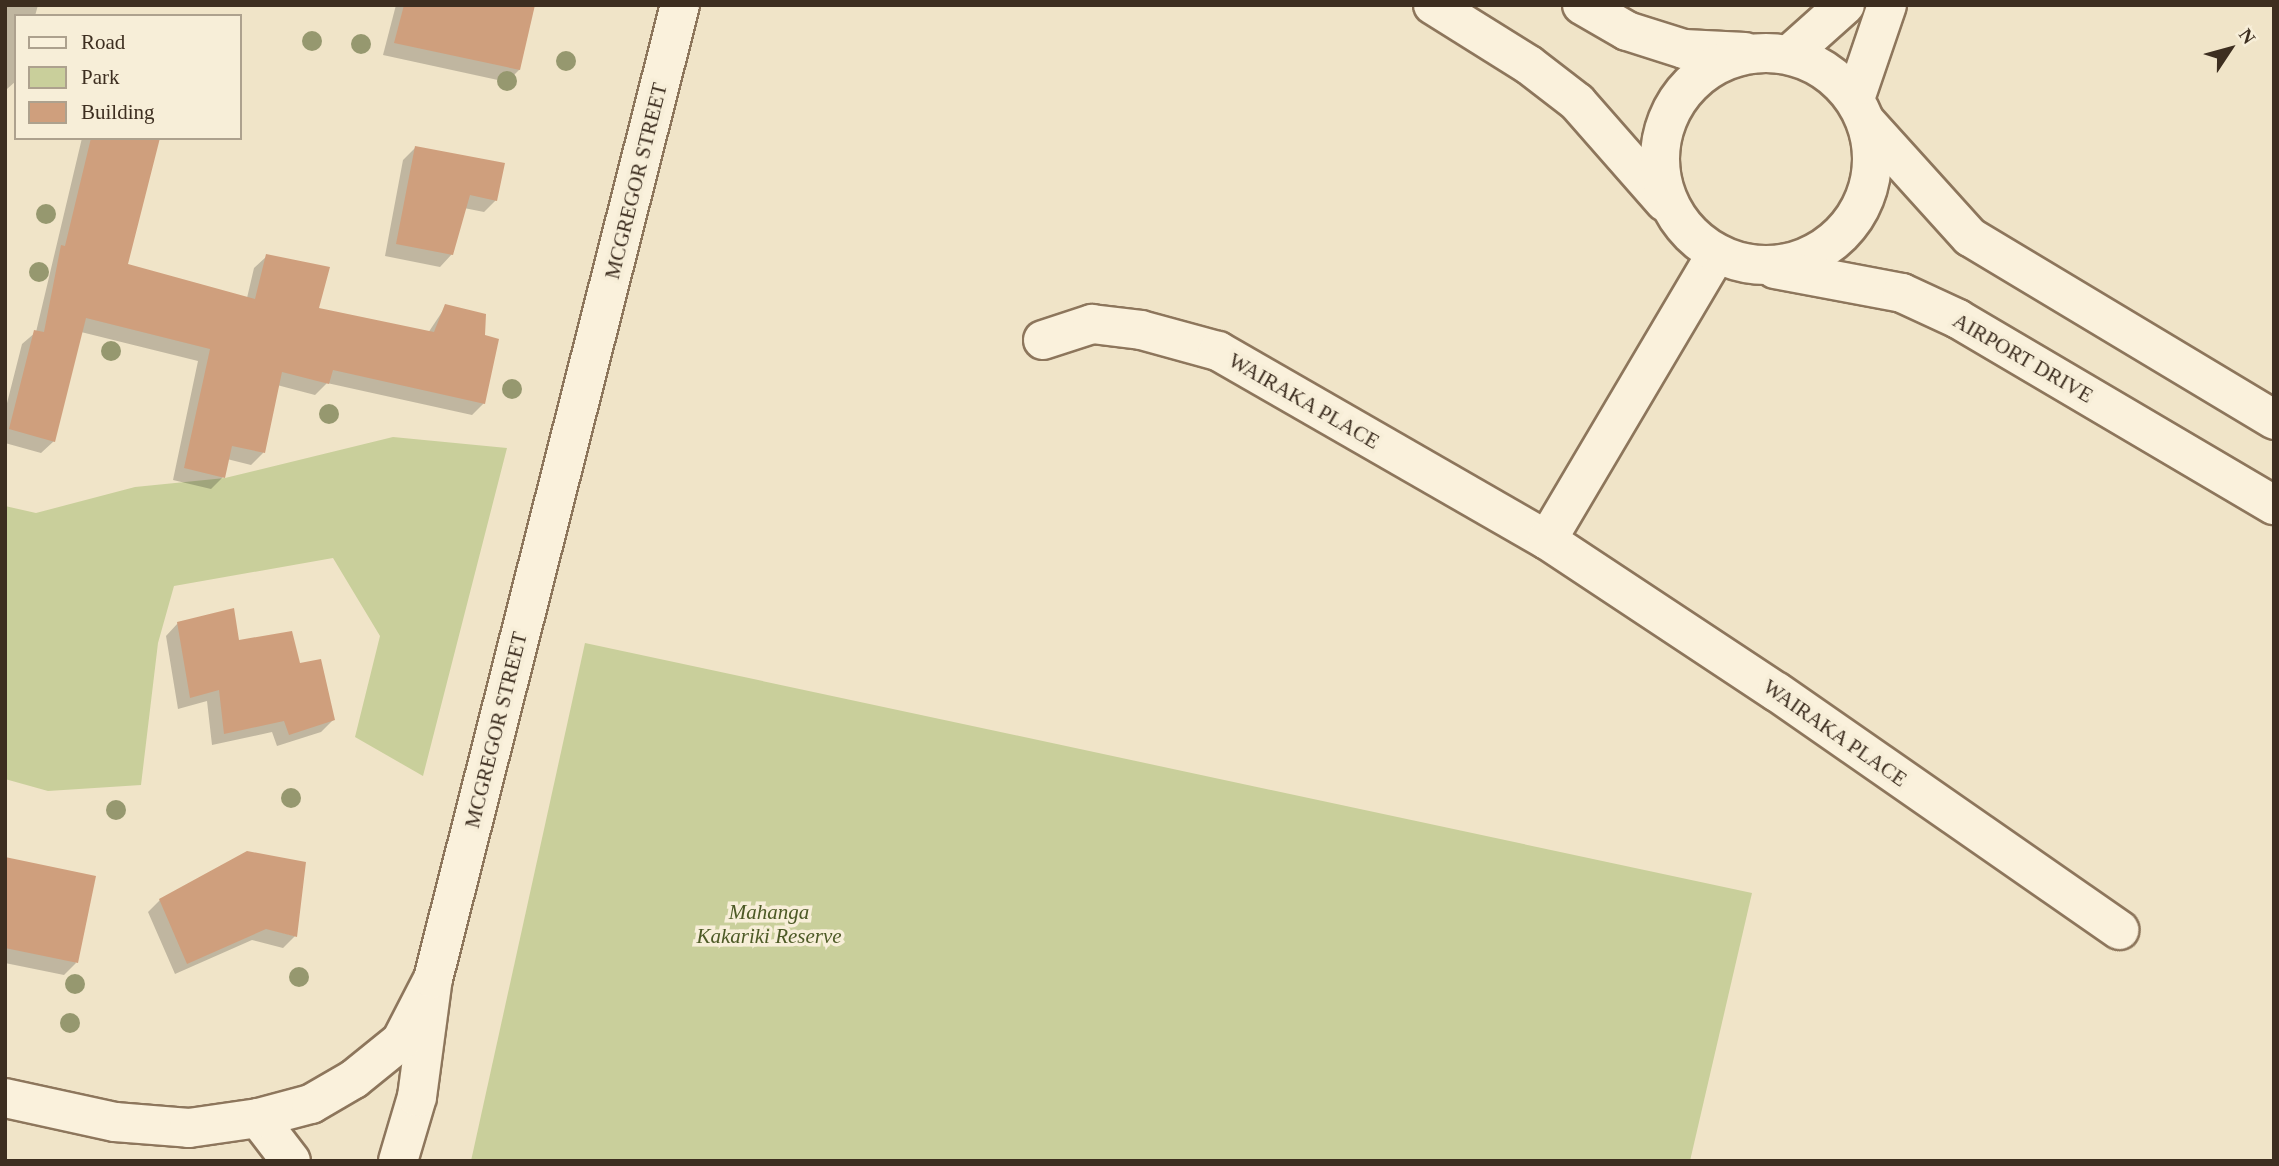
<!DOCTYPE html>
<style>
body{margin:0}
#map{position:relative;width:2279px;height:1166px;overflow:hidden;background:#f0e4c8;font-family:"Times New Roman",serif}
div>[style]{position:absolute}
.green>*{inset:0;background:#c9cf9b}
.shadow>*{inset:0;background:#0003}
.building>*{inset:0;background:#cf9f7d}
.roads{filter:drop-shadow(2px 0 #8d765c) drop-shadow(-2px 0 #8d765c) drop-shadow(0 2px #8d765c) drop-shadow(0 -2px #8d765c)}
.minor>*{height:38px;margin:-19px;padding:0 19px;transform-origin:19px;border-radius:19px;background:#faf1dc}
.tertiary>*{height:38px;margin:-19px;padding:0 19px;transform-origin:19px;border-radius:19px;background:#faf1dc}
.secondary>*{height:38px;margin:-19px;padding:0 19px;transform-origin:19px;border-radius:19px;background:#faf1dc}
.secondary>.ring{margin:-19px;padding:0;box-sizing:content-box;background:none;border:38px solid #faf1dc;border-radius:50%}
.trees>*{width:20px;height:20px;margin:-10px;border-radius:50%;background:#96986f}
span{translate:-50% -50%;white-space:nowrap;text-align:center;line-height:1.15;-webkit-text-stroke:7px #f7eed8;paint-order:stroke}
.street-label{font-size:21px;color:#3d2e20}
.park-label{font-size:21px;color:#4d5a26;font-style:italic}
.frame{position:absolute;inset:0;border:7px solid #3d2e20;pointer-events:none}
.legend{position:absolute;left:14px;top:14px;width:228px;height:126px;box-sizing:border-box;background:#f7eed8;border:2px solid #ada18e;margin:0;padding:9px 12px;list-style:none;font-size:21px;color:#3d2e20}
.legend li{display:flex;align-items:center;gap:14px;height:35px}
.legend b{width:35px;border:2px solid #ada18e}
.north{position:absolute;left:2195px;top:14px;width:70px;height:70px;-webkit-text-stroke:5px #f7eed8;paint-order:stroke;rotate:54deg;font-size:19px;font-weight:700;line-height:28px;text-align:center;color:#3d2e20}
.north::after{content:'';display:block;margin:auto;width:24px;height:32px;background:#3d2e20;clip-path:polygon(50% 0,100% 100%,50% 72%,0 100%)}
</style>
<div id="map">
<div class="green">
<i style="clip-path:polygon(393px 437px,507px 448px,423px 776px,355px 737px,380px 636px,333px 558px,174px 586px,158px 643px,141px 785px,48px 791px,5px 779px,5px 506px,36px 513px,135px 487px,225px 478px)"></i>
<i style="clip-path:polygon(585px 643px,1752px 893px,1690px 1161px,471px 1161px)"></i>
</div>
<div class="shadow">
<i style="clip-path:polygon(5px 5px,38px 5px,35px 16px,16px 16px,16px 81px,7px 89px)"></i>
<i style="clip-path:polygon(396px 5px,530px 5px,519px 70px,507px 82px,383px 55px)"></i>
<i style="clip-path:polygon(82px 138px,157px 138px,126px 266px,247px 298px,254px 268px,267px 256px,317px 309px,428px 333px,446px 306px,484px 403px,472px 415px,327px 383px,315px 395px,277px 385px,263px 453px,251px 465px,227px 459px,223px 477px,211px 489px,173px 480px,198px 361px,81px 332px,54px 441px,41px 453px,5px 443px,5px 411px,22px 344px,36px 332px)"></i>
<i style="clip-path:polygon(415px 148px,496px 200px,484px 212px,464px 208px,452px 254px,440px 267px,385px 256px,403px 160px)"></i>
<i style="clip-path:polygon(178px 623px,299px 665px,333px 720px,321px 732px,277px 746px,272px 732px,212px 745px,207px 701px,178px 709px,166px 636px)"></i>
<i style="clip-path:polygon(5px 862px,76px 963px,64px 975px,5px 963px)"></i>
<i style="clip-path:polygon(160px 900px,295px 936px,283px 948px,252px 940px,175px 974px,148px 912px)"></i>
</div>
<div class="building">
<i style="clip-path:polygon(404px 5px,535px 5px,520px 70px,394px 43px)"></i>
<i style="clip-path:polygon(91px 138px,160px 138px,128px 264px,255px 299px,266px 254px,330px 267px,319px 308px,434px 332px,445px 304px,486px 314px,485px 335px,499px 339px,485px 404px,333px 370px,329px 384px,282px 372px,265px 453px,232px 446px,225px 478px,184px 468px,210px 349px,86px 318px,55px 442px,9px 429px,34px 330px,44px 332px,61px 245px,65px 246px)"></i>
<i style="clip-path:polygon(415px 146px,505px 163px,497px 201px,470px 195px,453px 255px,396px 244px)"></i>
<i style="clip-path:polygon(234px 608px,239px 640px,292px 631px,300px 663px,321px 659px,335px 720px,289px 735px,284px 721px,224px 734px,219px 690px,190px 698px,177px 622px)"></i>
<i style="clip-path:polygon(247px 851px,306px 862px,297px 937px,266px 929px,187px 964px,159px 899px)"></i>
<i style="clip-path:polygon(5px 857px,96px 876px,78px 963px,5px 948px)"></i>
</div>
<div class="roads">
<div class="minor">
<i style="left:1789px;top:55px;width:75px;rotate:-41.8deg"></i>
<i style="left:1855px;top:99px;width:99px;rotate:-71.2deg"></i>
<i style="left:1043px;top:340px;width:52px;rotate:-18.1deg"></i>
<i style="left:1092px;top:324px;width:49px;rotate:7deg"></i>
<i style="left:1141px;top:330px;width:80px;rotate:15.3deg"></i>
<i style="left:1218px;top:351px;width:379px;rotate:29.9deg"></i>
<i style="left:1547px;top:540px;width:276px;rotate:33.5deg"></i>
<i style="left:1777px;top:692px;width:417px;rotate:34.8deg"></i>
<i style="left:1547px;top:540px;width:332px;rotate:-59.4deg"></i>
<i style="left:258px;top:1118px;width:54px;rotate:52.5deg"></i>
<i style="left:398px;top:1161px;width:67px;rotate:-73.5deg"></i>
<i style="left:417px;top:1097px;width:114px;rotate:-82.4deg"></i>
</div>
<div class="tertiary">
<i style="left:5px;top:1098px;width:113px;rotate:12.3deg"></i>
<i style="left:115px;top:1122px;width:74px;rotate:4.6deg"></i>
<i style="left:189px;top:1128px;width:70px;rotate:-8.2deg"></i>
<i style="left:258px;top:1118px;width:55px;rotate:-14.8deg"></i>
<i style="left:311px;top:1104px;width:50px;rotate:-30.2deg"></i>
<i style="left:354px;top:1079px;width:60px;rotate:-39deg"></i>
<i style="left:401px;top:1041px;width:70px;rotate:-62.7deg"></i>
<i style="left:433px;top:979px;width:1005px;rotate:-75.77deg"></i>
</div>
<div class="secondary">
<i style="left:1433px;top:5px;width:113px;rotate:32deg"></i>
<i style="left:1529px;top:65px;width:61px;rotate:37.6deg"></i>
<i style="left:1577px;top:102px;width:133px;rotate:48.7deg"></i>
<i style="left:1582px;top:5px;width:52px;rotate:30deg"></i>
<i style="left:1627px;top:31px;width:60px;rotate:17.5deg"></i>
<i style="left:1684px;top:49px;width:61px;rotate:2.8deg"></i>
<i class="ring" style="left:1660px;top:53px;width:174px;height:174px"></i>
<i style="left:1866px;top:122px;width:155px;rotate:47.9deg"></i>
<i style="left:1970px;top:237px;width:355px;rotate:31deg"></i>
<i style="left:1775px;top:269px;width:129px;rotate:10.7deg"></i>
<i style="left:1902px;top:293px;width:62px;rotate:24.9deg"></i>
<i style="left:1958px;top:319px;width:367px;rotate:30.5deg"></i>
</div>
</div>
<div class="trees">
<i style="left:312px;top:41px"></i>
<i style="left:361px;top:44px"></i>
<i style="left:566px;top:61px"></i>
<i style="left:507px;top:81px"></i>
<i style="left:46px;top:214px"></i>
<i style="left:39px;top:272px"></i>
<i style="left:111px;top:351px"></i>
<i style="left:512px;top:389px"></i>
<i style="left:329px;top:414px"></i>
<i style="left:291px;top:798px"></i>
<i style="left:116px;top:810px"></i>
<i style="left:299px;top:977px"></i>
<i style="left:75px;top:984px"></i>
<i style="left:70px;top:1023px"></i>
</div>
<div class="street-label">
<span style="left:636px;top:181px;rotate:-76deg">MCGREGOR STREET</span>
<span style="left:2023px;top:358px;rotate:30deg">AIRPORT DRIVE</span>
<span style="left:1304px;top:401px;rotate:30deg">WAIRAKA PLACE</span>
<span style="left:496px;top:730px;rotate:-76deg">MCGREGOR STREET</span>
<span style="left:1835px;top:733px;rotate:35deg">WAIRAKA PLACE</span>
</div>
<div class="park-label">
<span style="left:769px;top:924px">Mahanga<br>Kakariki Reserve</span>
</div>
<div class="frame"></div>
<ul class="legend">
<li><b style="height:9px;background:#faf1dc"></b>Road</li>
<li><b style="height:19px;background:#c9cf9b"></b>Park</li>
<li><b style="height:19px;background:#cf9f7d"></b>Building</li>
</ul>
<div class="north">N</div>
</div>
